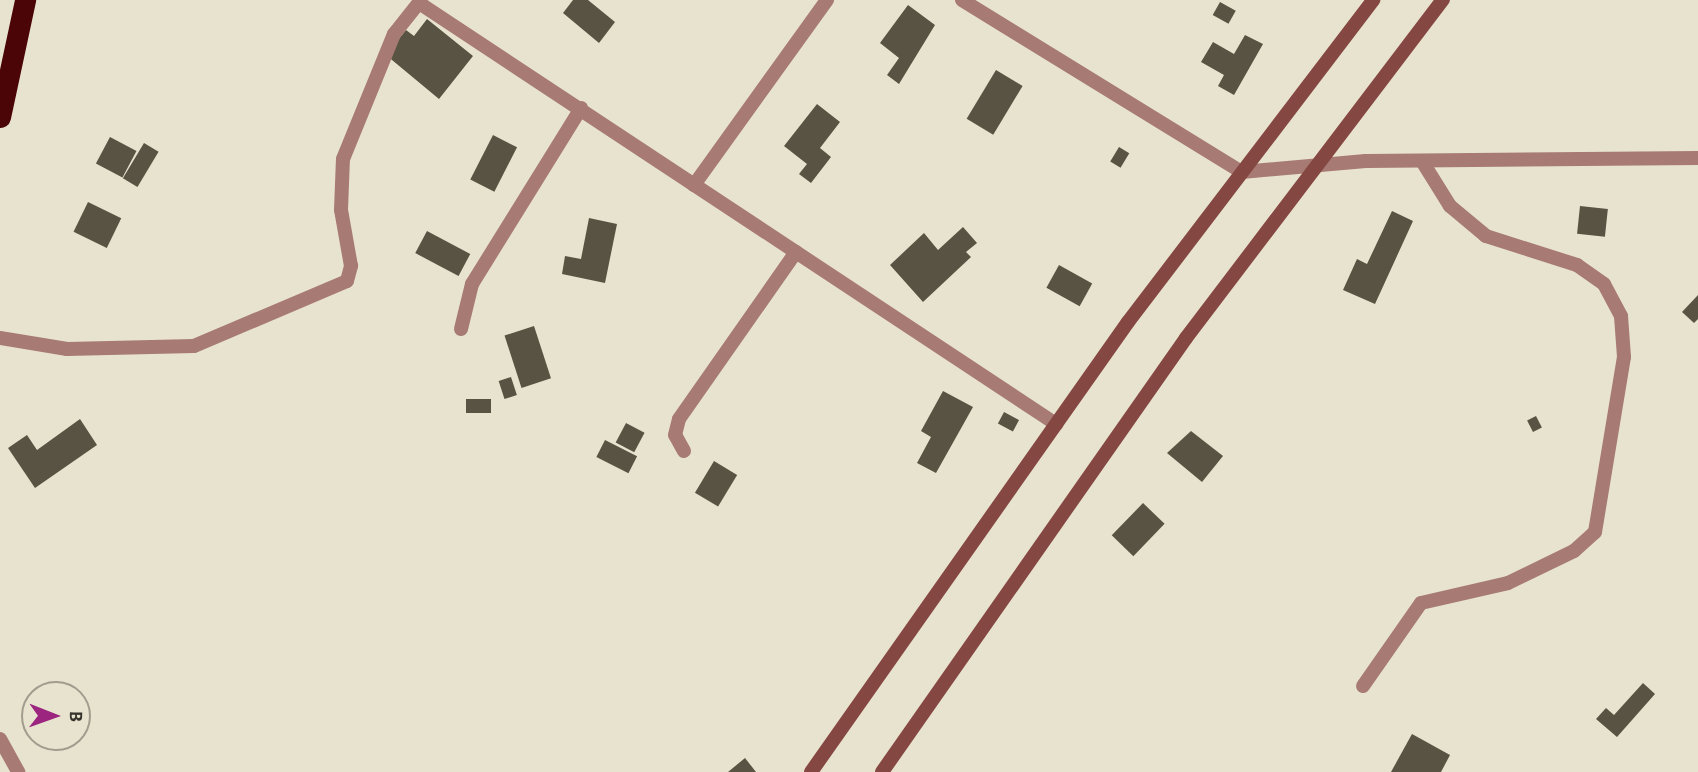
<!DOCTYPE html>
<style>
body{margin:0}
#map{position:relative;width:1698px;height:772px;overflow:hidden;background:#e8e3cf;font-family:"Alegreya Sans",sans-serif}
div>[style]{position:absolute}
.building>*{inset:0;background:#585343;transform-origin:0 0}
.street>*{height:14px;margin:-7px;padding:0 7px;transform-origin:7px;border-radius:7px;background:#a77a74}
.secondary>*{height:14px;margin:-7px;padding:0 7px;transform-origin:7px;border-radius:7px;background:#854741}
.highway>*{height:21px;margin:-10.5px;padding:0 10.5px;transform-origin:10.5px;border-radius:10.5px;background:#4b0506}
span{translate:-50% -50%;white-space:nowrap;text-align:center;line-height:1.15;-webkit-text-stroke:7px #e8e3cf;paint-order:stroke}
.north{position:absolute;left:21px;top:681px;width:70px;height:70px;box-sizing:border-box;background:#e8e3cf;border:2px solid #a19d8e;border-radius:50%;rotate:91deg;font-size:19px;font-weight:700;line-height:28px;text-align:center;color:#37342d}
.north::after{content:'';display:block;margin:auto;width:24px;height:32px;background:#9b257f;clip-path:polygon(50% 0,100% 100%,50% 72%,0 100%)}
</style>
<div id="map">
<div class="building">
<i style="clip-path:polygon(573px 0,588px 0,615px 22px,599px 43px,563px 13px)"></i>
<i style="left:1220px;top:2px;width:18px;height:15px;rotate:29deg"></i>
<i style="clip-path:polygon(908px 5px,935px 25px,899px 84px,887px 75px,899px 58px,880px 43px)"></i>
<i style="clip-path:polygon(427px 19px,473px 56px,439px 99px,386px 55px,406px 30px,414px 36px)"></i>
<i style="clip-path:polygon(1245px 35px,1263px 44px,1234px 95px,1218px 86px,1224px 75px,1201px 62px,1213px 42px,1234px 54px)"></i>
<i style="left:996px;top:70px;width:31px;height:57px;rotate:31deg"></i>
<i style="clip-path:polygon(817px 104px,840px 122px,820px 148px,831px 157px,811px 183px,799px 174px,807px 164px,784px 146px)"></i>
<i style="left:493px;top:135px;width:27px;height:50px;rotate:27deg"></i>
<i style="left:110px;top:137px;width:30px;height:30px;rotate:28deg"></i>
<i style="left:144px;top:143px;width:17px;height:41px;rotate:31deg"></i>
<i style="left:1119px;top:147px;width:12px;height:17px;rotate:31deg"></i>
<i style="left:88px;top:202px;width:37px;height:33px;rotate:26deg"></i>
<i style="left:1580px;top:206px;width:28px;height:28px;rotate:6deg"></i>
<i style="clip-path:polygon(1392px 211px,1413px 221px,1375px 304px,1343px 290px,1357px 259px,1367px 264px)"></i>
<i style="clip-path:polygon(589px 218px,617px 224px,605px 283px,562px 274px,565px 256px,581px 259px)"></i>
<i style="clip-path:polygon(963px 227px,977px 243px,966px 252px,971px 257px,923px 302px,890px 265px,924px 233px,938px 250px)"></i>
<i style="left:427px;top:231px;width:49px;height:25px;rotate:28deg"></i>
<i style="left:1059px;top:265px;width:38px;height:26px;rotate:29deg"></i>
<i style="clip-path:polygon(1698px 295px,1698px 319px,1694px 323px,1682px 312px)"></i>
<i style="left:534px;top:326px;width:55px;height:31px;rotate:72deg"></i>
<i style="left:511px;top:377px;width:19px;height:13px;rotate:72deg"></i>
<i style="clip-path:polygon(943px 391px,973px 407px,936px 473px,917px 463px,931px 437px,921px 431px)"></i>
<i style="left:466px;top:399px;width:25px;height:14px"></i>
<i style="left:1004px;top:412px;width:17px;height:13px;rotate:28deg"></i>
<i style="left:1536px;top:416px;width:13px;height:10px;rotate:63deg"></i>
<i style="clip-path:polygon(80px 419px,97px 445px,35px 488px,8px 448px,27px 435px,37px 450px)"></i>
<i style="left:626px;top:423px;width:21px;height:22px;rotate:28deg"></i>
<i style="clip-path:polygon(1191px 431px,1223px 456px,1202px 482px,1167px 453px)"></i>
<i style="left:605px;top:440px;width:36px;height:19px;rotate:27deg"></i>
<i style="left:714px;top:461px;width:27px;height:37px;rotate:31deg"></i>
<i style="left:1143px;top:503px;width:30px;height:45px;rotate:44deg"></i>
<i style="clip-path:polygon(1643px 683px,1655px 694px,1617px 737px,1596px 719px,1606px 708px,1614px 715px)"></i>
<i style="clip-path:polygon(1412px 734px,1450px 755px,1441px 772px,1391px 772px)"></i>
<i style="clip-path:polygon(745px 758px,756px 772px,728px 772px)"></i>
</div>
<div class="street">
<i style="left:962px;top:0;width:329px;rotate:31.6deg"></i>
<i style="left:1242px;top:172px;width:124px;rotate:-5.1deg"></i>
<i style="left:1366px;top:161px;width:332px;rotate:-0.5deg"></i>
<i style="left:419px;top:3px;width:764px;rotate:33.46deg"></i>
<i style="left:694px;top:185px;width:228px;rotate:-54.3deg"></i>
<i style="left:461px;top:329px;width:46px;rotate:-76.3deg"></i>
<i style="left:472px;top:284px;width:207px;rotate:-58.2deg"></i>
<i style="left:0;top:338px;width:68px;rotate:9.3deg"></i>
<i style="left:67px;top:349px;width:127px;rotate:-1.4deg"></i>
<i style="left:194px;top:346px;width:166px;rotate:-23deg"></i>
<i style="left:347px;top:281px;width:16px;rotate:-75deg"></i>
<i style="left:351px;top:266px;width:57px;rotate:-100.1deg"></i>
<i style="left:341px;top:210px;width:51px;rotate:-87.8deg"></i>
<i style="left:343px;top:159px;width:135px;rotate:-67.8deg"></i>
<i style="left:394px;top:34px;width:43px;rotate:-51.5deg"></i>
<i style="left:684px;top:451px;width:18px;rotate:-119deg"></i>
<i style="left:675px;top:435px;width:16px;rotate:-76deg"></i>
<i style="left:679px;top:419px;width:204px;rotate:-55deg"></i>
<i style="left:1363px;top:686px;width:101px;rotate:-55.1deg"></i>
<i style="left:1421px;top:603px;width:89px;rotate:-12.9deg"></i>
<i style="left:1508px;top:583px;width:73px;rotate:-25.9deg"></i>
<i style="left:1574px;top:551px;width:28px;rotate:-42deg"></i>
<i style="left:1595px;top:532px;width:177px;rotate:-80.6deg"></i>
<i style="left:1624px;top:357px;width:41px;rotate:-94.2deg"></i>
<i style="left:1621px;top:316px;width:36px;rotate:-118deg"></i>
<i style="left:1604px;top:284px;width:33px;rotate:-145deg"></i>
<i style="left:1577px;top:265px;width:96px;rotate:-162.3deg"></i>
<i style="left:1486px;top:236px;width:47px;rotate:-140.2deg"></i>
<i style="left:1450px;top:206px;width:53px;rotate:-121.9deg"></i>
<i style="left:0;top:739px;width:38px;rotate:61deg"></i>
</div>
<div class="secondary">
<i style="left:811px;top:772px;width:550px;rotate:-54.84deg"></i>
<i style="left:1128px;top:322px;width:405px;rotate:-52.7deg"></i>
<i style="left:882px;top:772px;width:530px;rotate:-54.99deg"></i>
<i style="left:1186px;top:338px;width:425px;rotate:-52.8deg"></i>
</div>
<div class="highway">
<i style="left:0;top:117px;width:120px;rotate:-77.9deg"></i>
</div>
<div class="north">B</div>
</div>
